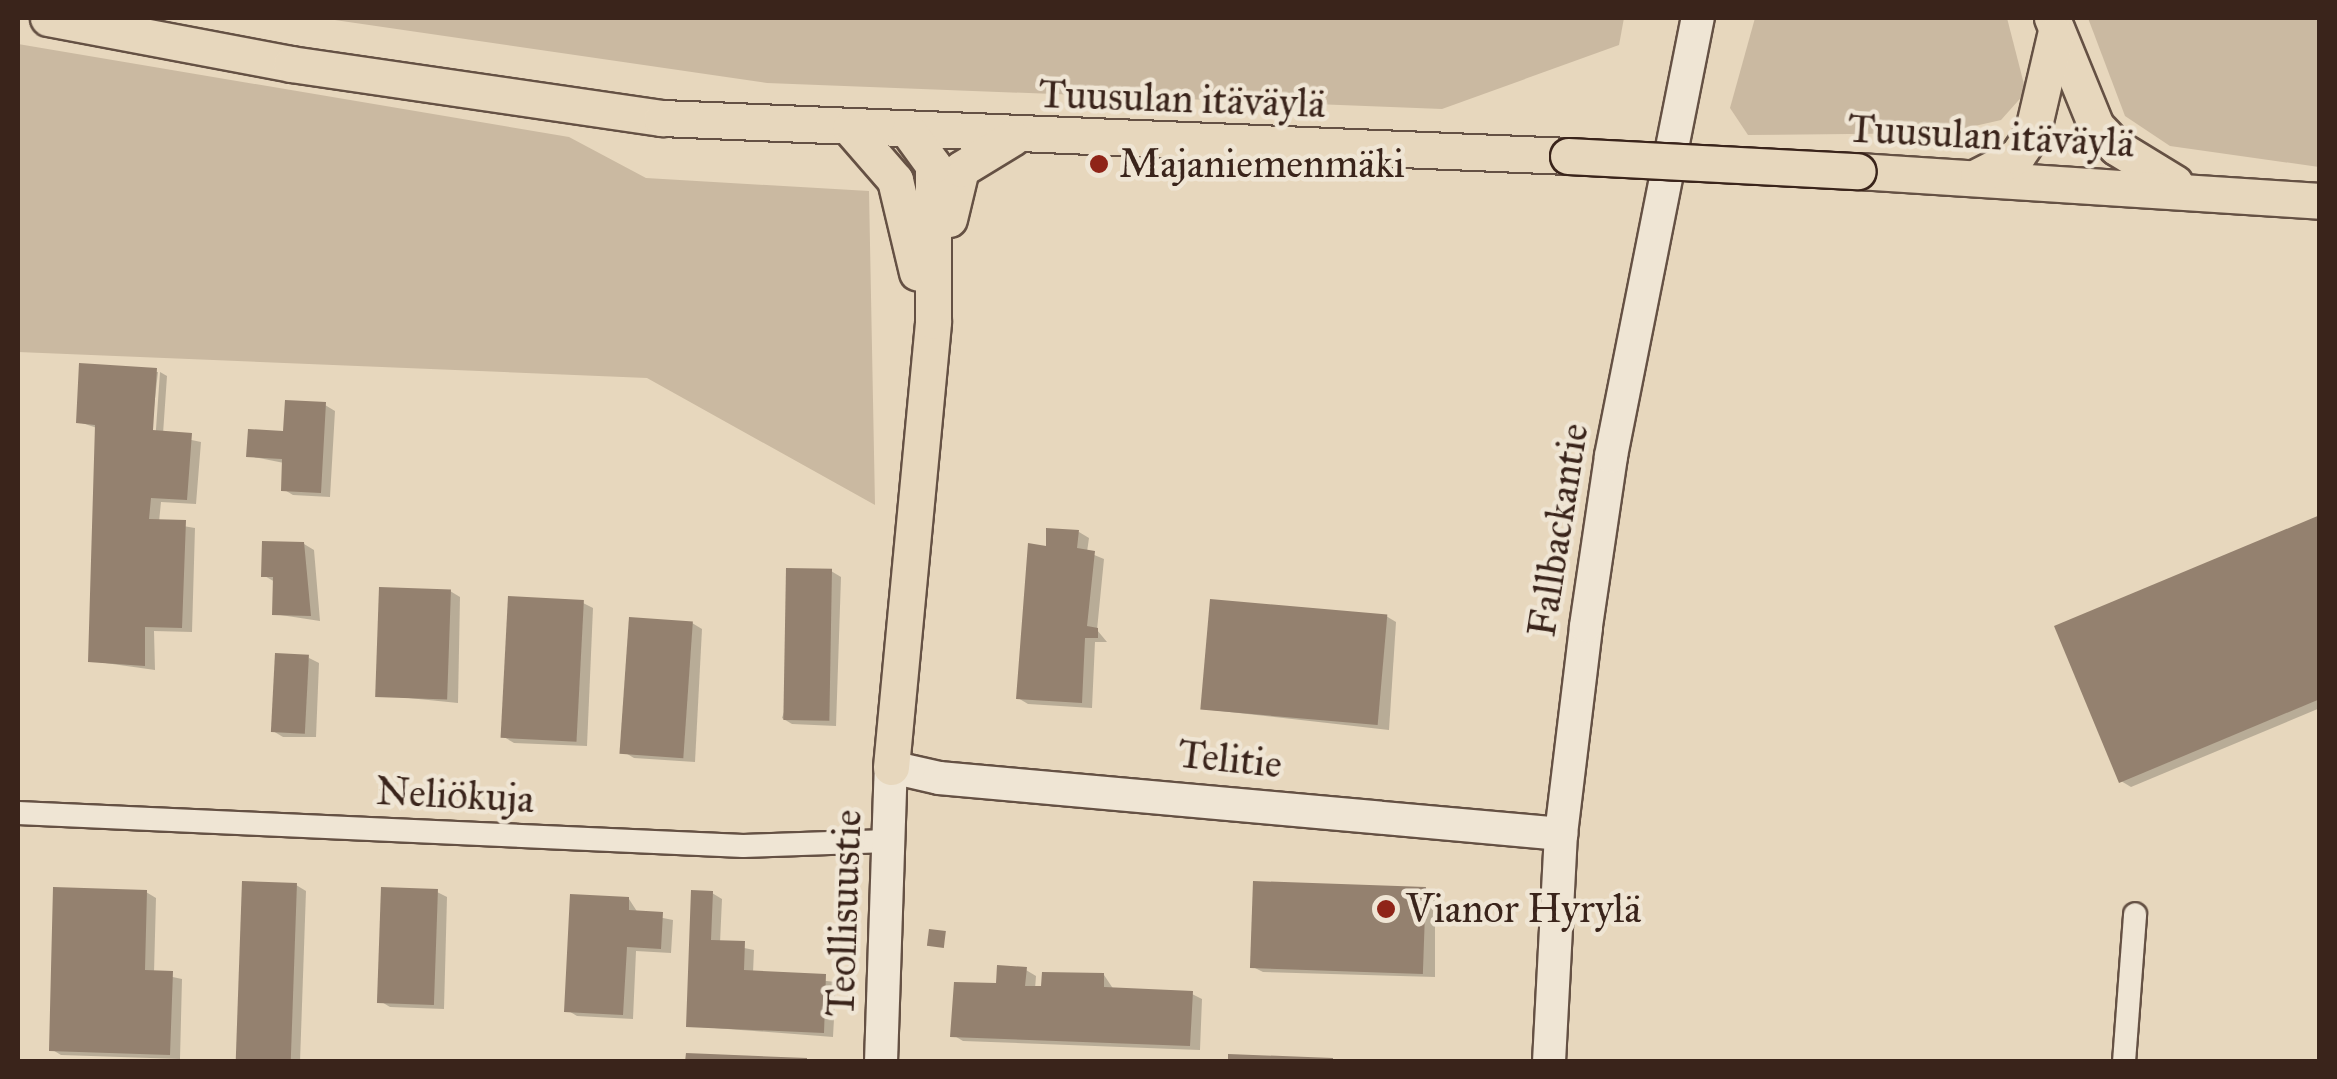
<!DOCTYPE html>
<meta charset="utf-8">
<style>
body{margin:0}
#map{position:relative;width:2337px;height:1079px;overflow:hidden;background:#e7d7bd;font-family:"IM FELL Great Primer",serif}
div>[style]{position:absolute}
.green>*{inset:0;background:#cab9a1}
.shadow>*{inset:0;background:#0003}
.building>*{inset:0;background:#94816f;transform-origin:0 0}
.roads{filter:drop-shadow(2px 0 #655144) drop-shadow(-2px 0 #655144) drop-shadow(0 2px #655144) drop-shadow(0 -2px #655144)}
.street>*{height:22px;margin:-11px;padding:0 11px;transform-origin:11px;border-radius:11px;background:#efe5d4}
.secondary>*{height:32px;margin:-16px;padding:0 16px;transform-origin:16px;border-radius:16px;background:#efe5d4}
.primary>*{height:35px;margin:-17.5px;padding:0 17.5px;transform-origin:17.5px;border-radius:17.5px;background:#e7d7bd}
.bridges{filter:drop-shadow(2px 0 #3a241b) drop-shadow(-2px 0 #3a241b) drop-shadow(0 2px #3a241b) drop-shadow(0 -2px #3a241b)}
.primary-bridge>*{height:35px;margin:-17.5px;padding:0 17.5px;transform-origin:17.5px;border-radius:17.5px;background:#e7d7bd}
.dots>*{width:28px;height:28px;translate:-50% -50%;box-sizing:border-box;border:5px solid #efe5d4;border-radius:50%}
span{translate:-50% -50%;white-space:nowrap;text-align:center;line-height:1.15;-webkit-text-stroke:9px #efe5d4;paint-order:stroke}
.street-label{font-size:40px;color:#3a241b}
.poi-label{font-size:40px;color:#3a241b}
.left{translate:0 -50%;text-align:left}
.frame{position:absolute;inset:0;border:20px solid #3a241b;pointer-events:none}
</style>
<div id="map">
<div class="green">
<i style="clip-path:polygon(321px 18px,1624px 18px,1619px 45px,1442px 109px,767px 83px)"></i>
<i style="clip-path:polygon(1755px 18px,2007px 18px,2026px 92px,2001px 120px,1944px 133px,1748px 135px,1730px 108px)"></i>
<i style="clip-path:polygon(2088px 18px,2319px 18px,2319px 167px,2170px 146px,2125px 116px)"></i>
<i style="clip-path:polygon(18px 44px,569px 137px,646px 178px,869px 191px,875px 505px,647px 378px,18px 352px)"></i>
</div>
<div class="shadow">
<i style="clip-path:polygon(82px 366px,158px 372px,150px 443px,155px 443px,160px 372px,167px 376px,163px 434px,201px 442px,196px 504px,161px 502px,159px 522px,195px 528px,192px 632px,154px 631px,155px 670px,91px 661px,97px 428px,79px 422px)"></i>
<i style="clip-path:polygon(325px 405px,335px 411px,330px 497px,293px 495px,283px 489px,284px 463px,249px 456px)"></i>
<i style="clip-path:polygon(2320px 518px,2320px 708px,2131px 787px,2121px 781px)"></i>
<i style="clip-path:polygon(1079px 532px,1089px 538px,1087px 552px,1104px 559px,1097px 630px,1107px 642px,1095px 642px,1092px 708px,1028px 704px,1018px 698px,1048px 549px)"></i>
<i style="clip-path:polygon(304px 544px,314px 550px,320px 621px,274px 614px,275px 582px,263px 575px)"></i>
<i style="clip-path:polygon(831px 571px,841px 577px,836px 726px,792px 724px,782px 718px)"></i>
<i style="clip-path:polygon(450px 591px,460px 597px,458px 703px,379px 695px)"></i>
<i style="clip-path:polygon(583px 603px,593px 608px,587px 746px,514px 743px,504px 737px)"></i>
<i style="clip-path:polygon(1386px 616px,1396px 622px,1389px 730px,1203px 709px)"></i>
<i style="clip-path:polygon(692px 623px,702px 629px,695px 762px,634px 758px,624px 752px)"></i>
<i style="clip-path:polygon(309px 658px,319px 663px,316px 737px,283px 737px,273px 731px)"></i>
<i style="clip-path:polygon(296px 885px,306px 891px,300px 1062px,237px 1062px)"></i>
<i style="clip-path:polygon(1425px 888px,1435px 894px,1435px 977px,1263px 972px,1253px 967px)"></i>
<i style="clip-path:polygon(146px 892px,156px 898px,154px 973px,182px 979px,180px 1059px,61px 1055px,51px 1049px)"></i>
<i style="clip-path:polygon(437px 892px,447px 897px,444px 1009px,390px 1007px,380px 1001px)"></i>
<i style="clip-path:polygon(712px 893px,722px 899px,720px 943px,754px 950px,753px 973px,836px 982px,833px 1037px,688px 1026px)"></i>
<i style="clip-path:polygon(629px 899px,638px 913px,673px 920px,671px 953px,636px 951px,633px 1019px,577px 1016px,567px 1010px)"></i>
<i style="clip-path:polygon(1026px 970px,1036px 976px,1035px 989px,1104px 975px,1114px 990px,1192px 994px,1202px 999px,1200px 1050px,963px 1041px,953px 1035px,999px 986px)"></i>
</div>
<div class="building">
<i style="clip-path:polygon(79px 363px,157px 368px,153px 430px,192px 433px,187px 500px,151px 498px,149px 519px,186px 520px,182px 628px,145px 627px,145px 666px,88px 662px,95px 425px,76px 423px)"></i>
<i style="clip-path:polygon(285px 400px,326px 402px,321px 493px,281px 491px,282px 459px,246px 457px,248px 429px,283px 431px)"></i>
<i style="clip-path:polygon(2320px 515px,2320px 699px,2119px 783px,2054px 626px)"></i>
<i style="clip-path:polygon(1046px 528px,1079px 530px,1077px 548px,1095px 551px,1087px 626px,1098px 628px,1098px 638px,1085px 638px,1082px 703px,1016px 699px,1028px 543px,1046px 546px)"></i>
<i style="clip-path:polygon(262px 541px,304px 542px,311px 616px,272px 615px,273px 577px,261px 577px)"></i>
<i style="left:786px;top:568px;width:46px;height:152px;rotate:1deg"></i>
<i style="left:379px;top:587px;width:72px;height:110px;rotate:2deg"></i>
<i style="left:508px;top:596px;width:76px;height:142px;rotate:3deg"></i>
<i style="left:1210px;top:599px;width:178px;height:111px;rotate:5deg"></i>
<i style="left:629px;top:617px;width:64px;height:137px;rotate:4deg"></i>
<i style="left:275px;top:653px;width:34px;height:79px;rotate:3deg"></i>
<i style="left:242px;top:881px;width:55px;height:181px;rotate:2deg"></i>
<i style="left:1253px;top:881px;width:173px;height:87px;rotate:2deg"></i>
<i style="clip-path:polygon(53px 887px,147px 890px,145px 970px,173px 971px,170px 1055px,49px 1051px)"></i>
<i style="left:381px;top:887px;width:57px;height:116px;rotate:2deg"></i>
<i style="clip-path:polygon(691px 890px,713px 891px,711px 940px,745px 941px,744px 970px,826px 974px,824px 1033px,686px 1027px)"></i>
<i style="clip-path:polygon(570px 894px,629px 897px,629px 910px,663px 912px,661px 949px,627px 947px,623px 1015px,564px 1012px)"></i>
<i style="left:929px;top:929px;width:17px;height:17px;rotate:7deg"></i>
<i style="clip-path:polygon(997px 965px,1027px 967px,1025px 986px,1041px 986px,1042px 972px,1104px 973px,1104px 987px,1193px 991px,1190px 1046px,950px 1037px,954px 982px,996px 983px)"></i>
<i style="clip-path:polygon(686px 1053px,807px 1058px,807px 1062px,685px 1062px)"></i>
<i style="clip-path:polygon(1228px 1054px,1333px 1058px,1333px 1062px,1228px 1062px)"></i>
</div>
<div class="roads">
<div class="street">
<i style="left:18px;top:813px;width:726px;rotate:2.61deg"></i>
<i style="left:743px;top:846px;width:145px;rotate:-2deg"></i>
<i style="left:2124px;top:1062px;width:148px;rotate:-85.7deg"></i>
</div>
<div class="secondary">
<i style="left:881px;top:1062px;width:295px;rotate:-88.1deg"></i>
<i style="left:891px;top:767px;width:49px;rotate:12.9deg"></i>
<i style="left:939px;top:778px;width:625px;rotate:5.14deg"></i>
<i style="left:1549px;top:1062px;width:228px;rotate:-87deg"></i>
<i style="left:1561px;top:834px;width:209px;rotate:-83.1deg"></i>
<i style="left:1586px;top:626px;width:172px;rotate:-81.6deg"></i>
<i style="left:1611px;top:456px;width:447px;rotate:-78.8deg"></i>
</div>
<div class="primary">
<i style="left:48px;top:18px;width:247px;rotate:10.7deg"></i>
<i style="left:291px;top:64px;width:375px;rotate:8.3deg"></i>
<i style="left:662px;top:118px;width:907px;rotate:2.4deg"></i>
<i style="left:2052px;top:18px;width:117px;rotate:67.8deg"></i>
<i style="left:2096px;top:126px;width:29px;rotate:46deg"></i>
<i style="left:2116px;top:147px;width:69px;rotate:31.4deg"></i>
<i style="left:850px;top:128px;width:69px;rotate:49.1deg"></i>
<i style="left:895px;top:180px;width:95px;rotate:76.6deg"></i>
<i style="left:1858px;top:171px;width:463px;rotate:3.7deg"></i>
<i style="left:1978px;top:176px;width:44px;rotate:-27.1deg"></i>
<i style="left:2017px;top:156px;width:27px;rotate:-56deg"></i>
<i style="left:2032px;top:134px;width:102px;rotate:-76.9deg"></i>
<i style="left:949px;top:219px;width:51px;rotate:-76.5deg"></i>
<i style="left:961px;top:169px;width:60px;rotate:-31.3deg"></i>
<i style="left:891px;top:767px;width:448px;rotate:-84.6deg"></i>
<i style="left:933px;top:321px;width:156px;rotate:-90deg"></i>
<i style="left:933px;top:165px;width:41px;rotate:-126deg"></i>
</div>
</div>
<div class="bridges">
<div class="primary-bridge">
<i style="left:1568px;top:156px;width:290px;rotate:3deg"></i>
</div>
</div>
<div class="dots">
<i style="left:1099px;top:164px;background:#8f2418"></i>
<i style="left:1386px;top:909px;background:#8f2418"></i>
</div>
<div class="street-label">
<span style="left:1182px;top:99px;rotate:2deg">Tuusulan itäväylä</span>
<span style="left:1991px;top:136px;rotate:3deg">Tuusulan itäväylä</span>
<span style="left:1558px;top:530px;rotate:-81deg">Fallbackantie</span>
<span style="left:1230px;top:759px;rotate:6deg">Telitie</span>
<span style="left:455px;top:795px;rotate:3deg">Neliökuja</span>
<span style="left:844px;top:913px;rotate:-88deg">Teollisuustie</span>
</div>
<div class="poi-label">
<span class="left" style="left:1119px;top:164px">Majaniemenmäki</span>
<span class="left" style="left:1406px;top:909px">Vianor Hyrylä</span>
</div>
<div class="frame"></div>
</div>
